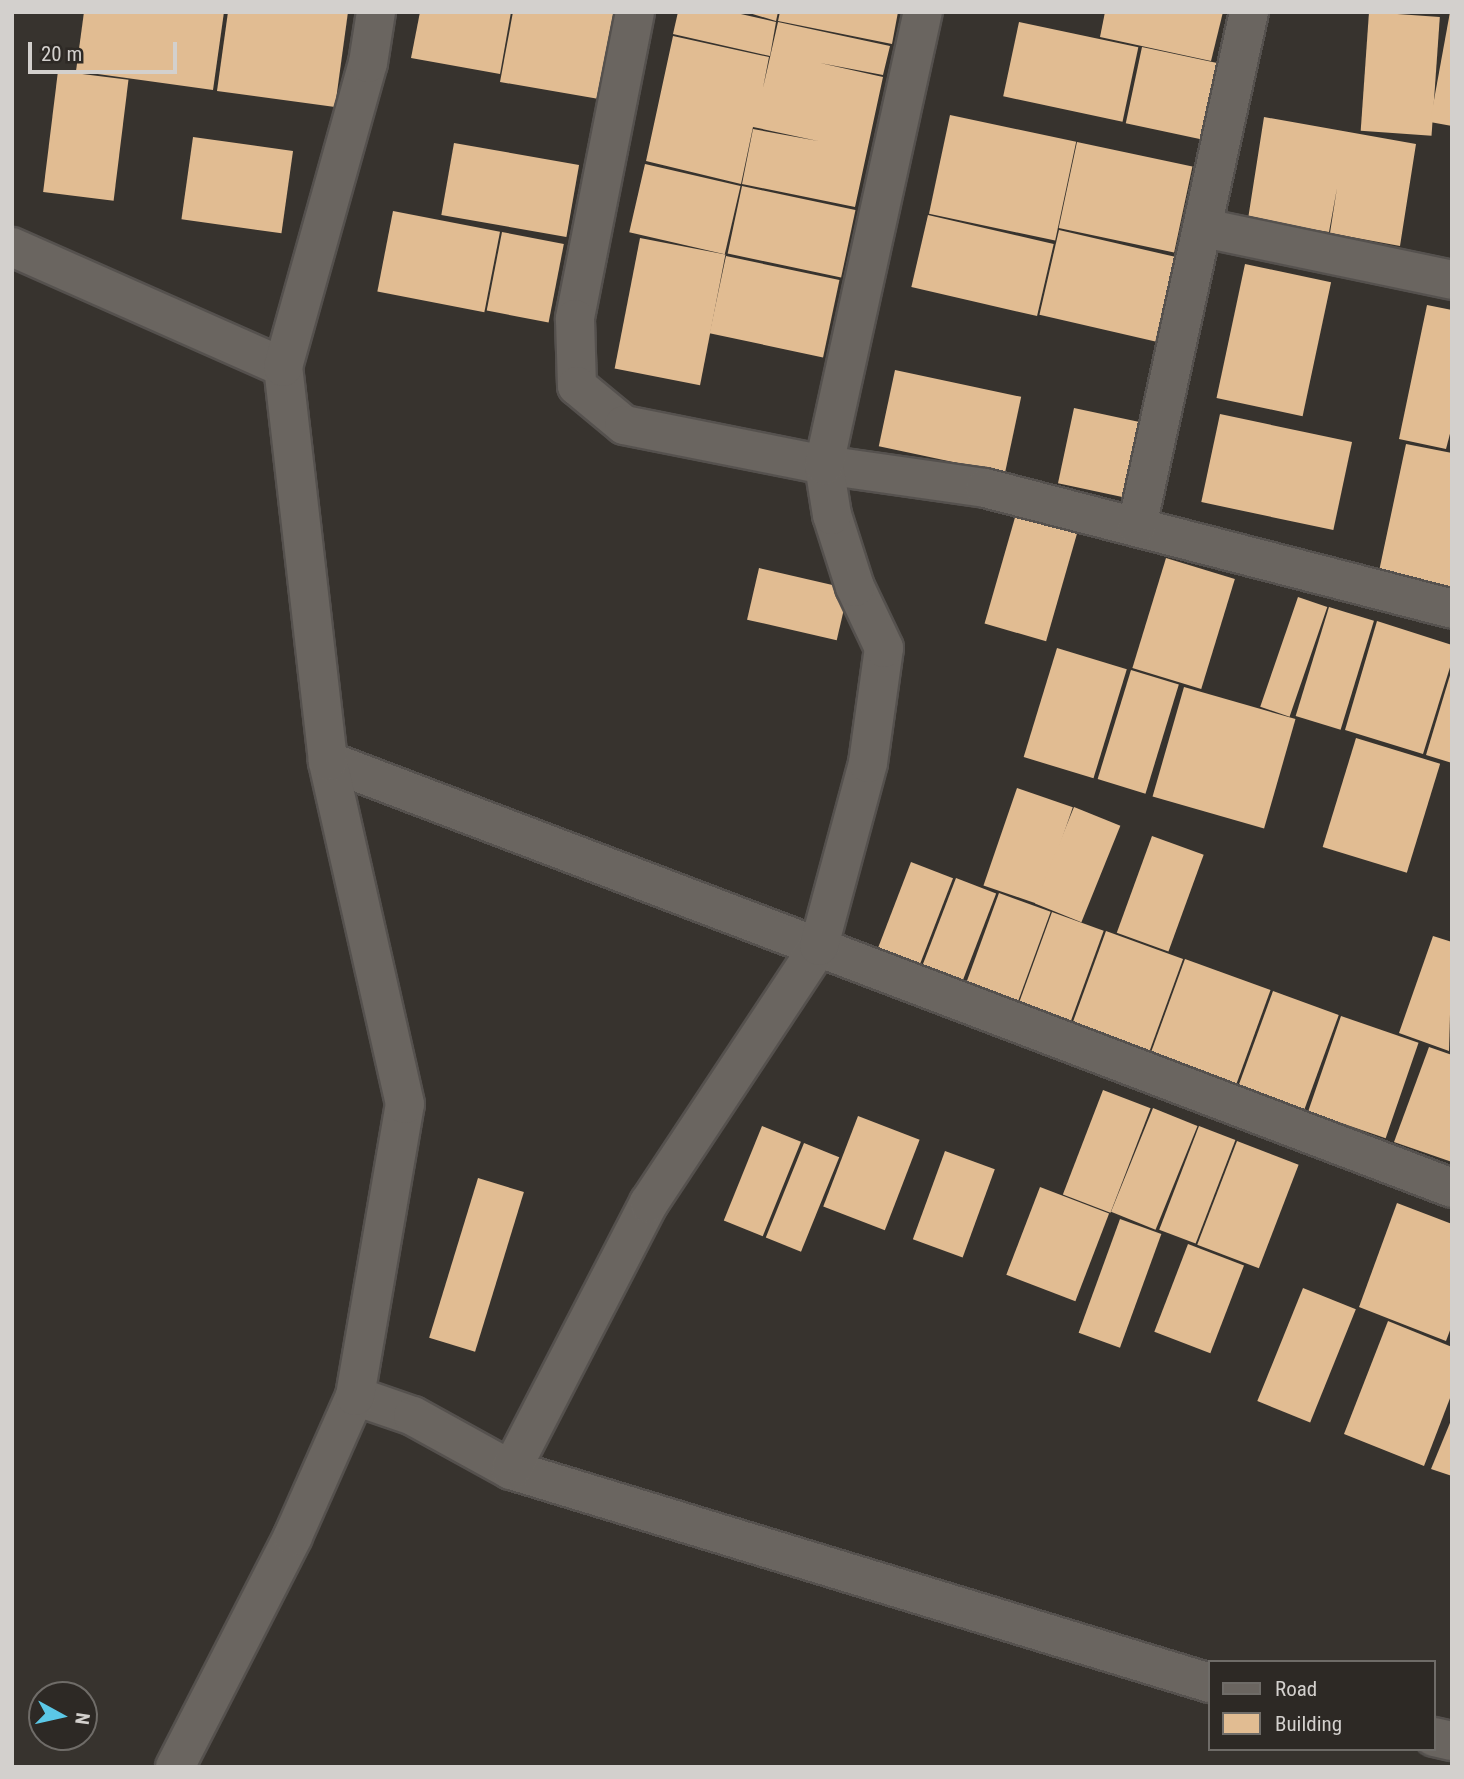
<!DOCTYPE html>
<style>
body{margin:0}
#map{position:relative;width:1464px;height:1779px;overflow:hidden;background:#37332e;font-family:"Roboto Condensed",sans-serif}
div>[style]{position:absolute}
.building>*{inset:0;background:#e1bc92;transform-origin:0 0}
.roads{filter:drop-shadow(2px 0 #55514e) drop-shadow(-2px 0 #55514e) drop-shadow(0 2px #55514e) drop-shadow(0 -2px #55514e)}
.street>*{height:38px;margin:-19px;padding:0 19px;transform-origin:19px;border-radius:19px;background:#6a6560}
span{translate:-50% -50%;white-space:nowrap;text-align:center;line-height:1.15;-webkit-text-stroke:7px #2d2925;paint-order:stroke}
.frame{position:absolute;inset:0;border:14px solid #d3d0cd;pointer-events:none}
.legend{position:absolute;left:1208px;top:1660px;width:228px;height:91px;box-sizing:border-box;background:#2d2925;border:2px solid #6f6c68;margin:0;padding:9px 12px;list-style:none;font-size:21px;color:#d3d0cd}
.legend li{display:flex;align-items:center;gap:14px;height:35px}
.legend b{width:35px;border:2px solid #6f6c68}
.north{position:absolute;left:28px;top:1681px;width:70px;height:70px;box-sizing:border-box;background:#2d2925;border:2px solid #6f6c68;border-radius:50%;rotate:98deg;font-size:19px;font-weight:700;line-height:28px;text-align:center;color:#d3d0cd}
.north::after{content:'';display:block;margin:auto;width:24px;height:32px;background:#5bc8e7;clip-path:polygon(50% 0,100% 100%,50% 72%,0 100%)}
.scale{position:absolute;left:28px;top:42px;width:149px;height:32px;box-sizing:border-box;border:4px solid #d3d0cd;border-top:0;padding-left:9px;font-size:21px;line-height:24px;white-space:nowrap;color:#d3d0cd;-webkit-text-stroke:5px #2d2925;paint-order:stroke}
</style>
<div id="map">
<div class="building">
<i style="clip-path:polygon(84px 12px,224px 12px,213px 90px,76px 71px)"></i>
<i style="clip-path:polygon(228px 12px,348px 12px,335px 107px,217px 91px)"></i>
<i style="clip-path:polygon(420px 12px,511px 12px,500px 74px,411px 58px)"></i>
<i style="clip-path:polygon(513px 12px,616px 12px,599px 99px,500px 82px)"></i>
<i style="clip-path:polygon(678px 12px,732px 12px,776px 22px,770px 56px,673px 34px)"></i>
<i style="clip-path:polygon(746px 12px,778px 12px,776px 21px)"></i>
<i style="clip-path:polygon(780px 12px,898px 12px,892px 44px,778px 21px)"></i>
<i style="clip-path:polygon(1105px 12px,1223px 12px,1211px 61px,1100px 37px)"></i>
<i style="left:1369px;top:12px;width:71px;height:119px;rotate:4deg"></i>
<i style="clip-path:polygon(1450px 12px,1452px 12px,1452px 126px,1430px 122px)"></i>
<i style="clip-path:polygon(778px 22px,890px 46px,883px 75px,820px 63px,883px 77px,855px 207px,742px 184px,753px 129px,818px 141px,753px 127px,741px 184px,646px 161px,673px 36px,769px 57px,763px 88px)"></i>
<i style="left:1019px;top:22px;width:122px;height:76px;rotate:12deg"></i>
<i style="left:1142px;top:47px;width:84px;height:78px;rotate:12deg"></i>
<i style="left:58px;top:71px;width:71px;height:122px;rotate:7deg"></i>
<i style="left:950px;top:115px;width:129px;height:101px;rotate:12deg"></i>
<i style="clip-path:polygon(1264px 117px,1416px 144px,1400px 246px,1330px 233px,1337px 188px,1329px 232px,1248px 219px)"></i>
<i style="left:193px;top:137px;width:101px;height:83px;rotate:8deg"></i>
<i style="left:1077px;top:142px;width:118px;height:88px;rotate:12deg"></i>
<i style="left:454px;top:143px;width:127px;height:73px;rotate:10deg"></i>
<i style="left:645px;top:164px;width:98px;height:70px;rotate:13deg"></i>
<i style="left:742px;top:186px;width:116px;height:69px;rotate:12deg"></i>
<i style="left:393px;top:211px;width:109px;height:82px;rotate:11deg"></i>
<i style="left:928px;top:215px;width:129px;height:74px;rotate:13deg"></i>
<i style="left:1059px;top:230px;width:119px;height:87px;rotate:13deg"></i>
<i style="left:502px;top:232px;width:63px;height:80px;rotate:11deg"></i>
<i style="left:640px;top:238px;width:87px;height:133px;rotate:11deg"></i>
<i style="left:726px;top:256px;width:116px;height:79px;rotate:12deg"></i>
<i style="left:1245px;top:264px;width:88px;height:137px;rotate:12deg"></i>
<i style="clip-path:polygon(1427px 305px,1452px 310px,1452px 426px,1446px 449px,1399px 439px)"></i>
<i style="left:895px;top:370px;width:129px;height:78px;rotate:12deg"></i>
<i style="left:1074px;top:408px;width:79px;height:77px;rotate:12deg"></i>
<i style="left:1220px;top:414px;width:135px;height:90px;rotate:12deg"></i>
<i style="clip-path:polygon(1406px 444px,1452px 453px,1452px 592px,1378px 576px)"></i>
<i style="left:1016px;top:514px;width:64px;height:114px;rotate:16deg"></i>
<i style="left:1166px;top:558px;width:72px;height:115px;rotate:17deg"></i>
<i style="left:759px;top:568px;width:92px;height:53px;rotate:13deg"></i>
<i style="left:1298px;top:597px;width:31px;height:116px;rotate:19deg"></i>
<i style="left:1329px;top:607px;width:47px;height:114px;rotate:17deg"></i>
<i style="clip-path:polygon(1377px 621px,1452px 645px,1452px 661px,1423px 754px,1345px 730px)"></i>
<i style="left:1057px;top:648px;width:73px;height:114px;rotate:17deg"></i>
<i style="left:1131px;top:670px;width:50px;height:114px;rotate:17deg"></i>
<i style="clip-path:polygon(1451px 672px,1452px 672px,1452px 763px,1426px 755px)"></i>
<i style="left:1184px;top:687px;width:116px;height:114px;rotate:16deg"></i>
<i style="left:1356px;top:738px;width:88px;height:114px;rotate:17deg"></i>
<i style="left:1017px;top:788px;width:59px;height:103px;rotate:19deg"></i>
<i style="left:1074px;top:807px;width:50px;height:104px;rotate:22deg"></i>
<i style="left:1152px;top:836px;width:55px;height:103px;rotate:20deg"></i>
<i style="left:911px;top:862px;width:45px;height:102px;rotate:21deg"></i>
<i style="left:956px;top:878px;width:43px;height:102px;rotate:21deg"></i>
<i style="left:999px;top:893px;width:55px;height:102px;rotate:20deg"></i>
<i style="left:1052px;top:912px;width:55px;height:101px;rotate:20deg"></i>
<i style="left:1106px;top:931px;width:82px;height:101px;rotate:20deg"></i>
<i style="clip-path:polygon(1433px 936px,1452px 942px,1449px 1051px,1399px 1033px)"></i>
<i style="left:1185px;top:959px;width:91px;height:102px;rotate:20deg"></i>
<i style="left:1273px;top:991px;width:70px;height:102px;rotate:20deg"></i>
<i style="left:1341px;top:1016px;width:82px;height:101px;rotate:19deg"></i>
<i style="clip-path:polygon(1429px 1047px,1452px 1055px,1452px 1162px,1394px 1142px)"></i>
<i style="left:1103px;top:1090px;width:51px;height:112px;rotate:21deg"></i>
<i style="left:1153px;top:1108px;width:48px;height:112px;rotate:22deg"></i>
<i style="left:858px;top:1116px;width:66px;height:97px;rotate:21deg"></i>
<i style="left:762px;top:1126px;width:42px;height:102px;rotate:22deg"></i>
<i style="left:1199px;top:1126px;width:39px;height:111px;rotate:21deg"></i>
<i style="left:1237px;top:1141px;width:66px;height:111px;rotate:21deg"></i>
<i style="left:804px;top:1143px;width:38px;height:102px;rotate:22deg"></i>
<i style="left:945px;top:1151px;width:53px;height:94px;rotate:20deg"></i>
<i style="left:478px;top:1178px;width:48px;height:167px;rotate:17deg"></i>
<i style="left:1040px;top:1187px;width:74px;height:94px;rotate:21deg"></i>
<i style="clip-path:polygon(1397px 1203px,1452px 1224px,1452px 1325px,1446px 1341px,1359px 1307px)"></i>
<i style="left:1120px;top:1219px;width:44px;height:121px;rotate:20deg"></i>
<i style="left:1188px;top:1244px;width:60px;height:94px;rotate:21deg"></i>
<i style="left:1303px;top:1288px;width:57px;height:122px;rotate:22deg"></i>
<i style="clip-path:polygon(1388px 1321px,1452px 1347px,1452px 1393px,1424px 1466px,1344px 1434px)"></i>
<i style="clip-path:polygon(1452px 1418px,1452px 1476px,1431px 1469px)"></i>
</div>
<div class="roads">
<div class="street">
<i style="left:635px;top:12px;width:313px;rotate:101.1deg"></i>
<i style="left:575px;top:319px;width:67px;rotate:88.3deg"></i>
<i style="left:577px;top:386px;width:61px;rotate:39.7deg"></i>
<i style="left:624px;top:425px;width:204px;rotate:11.3deg"></i>
<i style="left:824px;top:465px;width:163px;rotate:8.1deg"></i>
<i style="left:985px;top:488px;width:482px;rotate:14.5deg"></i>
<i style="left:1204px;top:228px;width:253px;rotate:11.8deg"></i>
<i style="left:12px;top:247px;width:296px;rotate:23.9deg"></i>
<i style="left:1137px;top:526px;width:526px;rotate:-77.71deg"></i>
<i style="left:328px;top:761px;width:1202px;rotate:20.8deg"></i>
<i style="left:355px;top:1396px;width:61px;rotate:19deg"></i>
<i style="left:413px;top:1416px;width:112px;rotate:28.9deg"></i>
<i style="left:511px;top:1470px;width:731px;rotate:16.95deg"></i>
<i style="left:511px;top:1470px;width:301px;rotate:-62.7deg"></i>
<i style="left:649px;top:1203px;width:308px;rotate:-56.5deg"></i>
<i style="left:819px;top:946px;width:189px;rotate:-75deg"></i>
<i style="left:868px;top:763px;width:116px;rotate:-82.1deg"></i>
<i style="left:884px;top:648px;width:68px;rotate:-115.4deg"></i>
<i style="left:855px;top:587px;width:76px;rotate:-107.7deg"></i>
<i style="left:832px;top:515px;width:51px;rotate:-99.1deg"></i>
<i style="left:824px;top:465px;width:464px;rotate:-77.7deg"></i>
<i style="left:1434px;top:1737px;width:18px;rotate:13deg"></i>
<i style="left:175px;top:1767px;width:259px;rotate:-62.9deg"></i>
<i style="left:293px;top:1536px;width:153px;rotate:-66.1deg"></i>
<i style="left:355px;top:1396px;width:296px;rotate:-80.3deg"></i>
<i style="left:405px;top:1104px;width:352px;rotate:-102.7deg"></i>
<i style="left:328px;top:761px;width:397px;rotate:-96.5deg"></i>
<i style="left:283px;top:367px;width:316px;rotate:-74.4deg"></i>
<i style="left:368px;top:63px;width:52px;rotate:-81.1deg"></i>
</div>
</div>
<div class="frame"></div>
<ul class="legend">
<li><b style="height:9px;background:#6a6560"></b>Road</li>
<li><b style="height:19px;background:#e1bc92"></b>Building</li>
</ul>
<div class="north">N</div>
<div class="scale">20 m</div>
</div>
